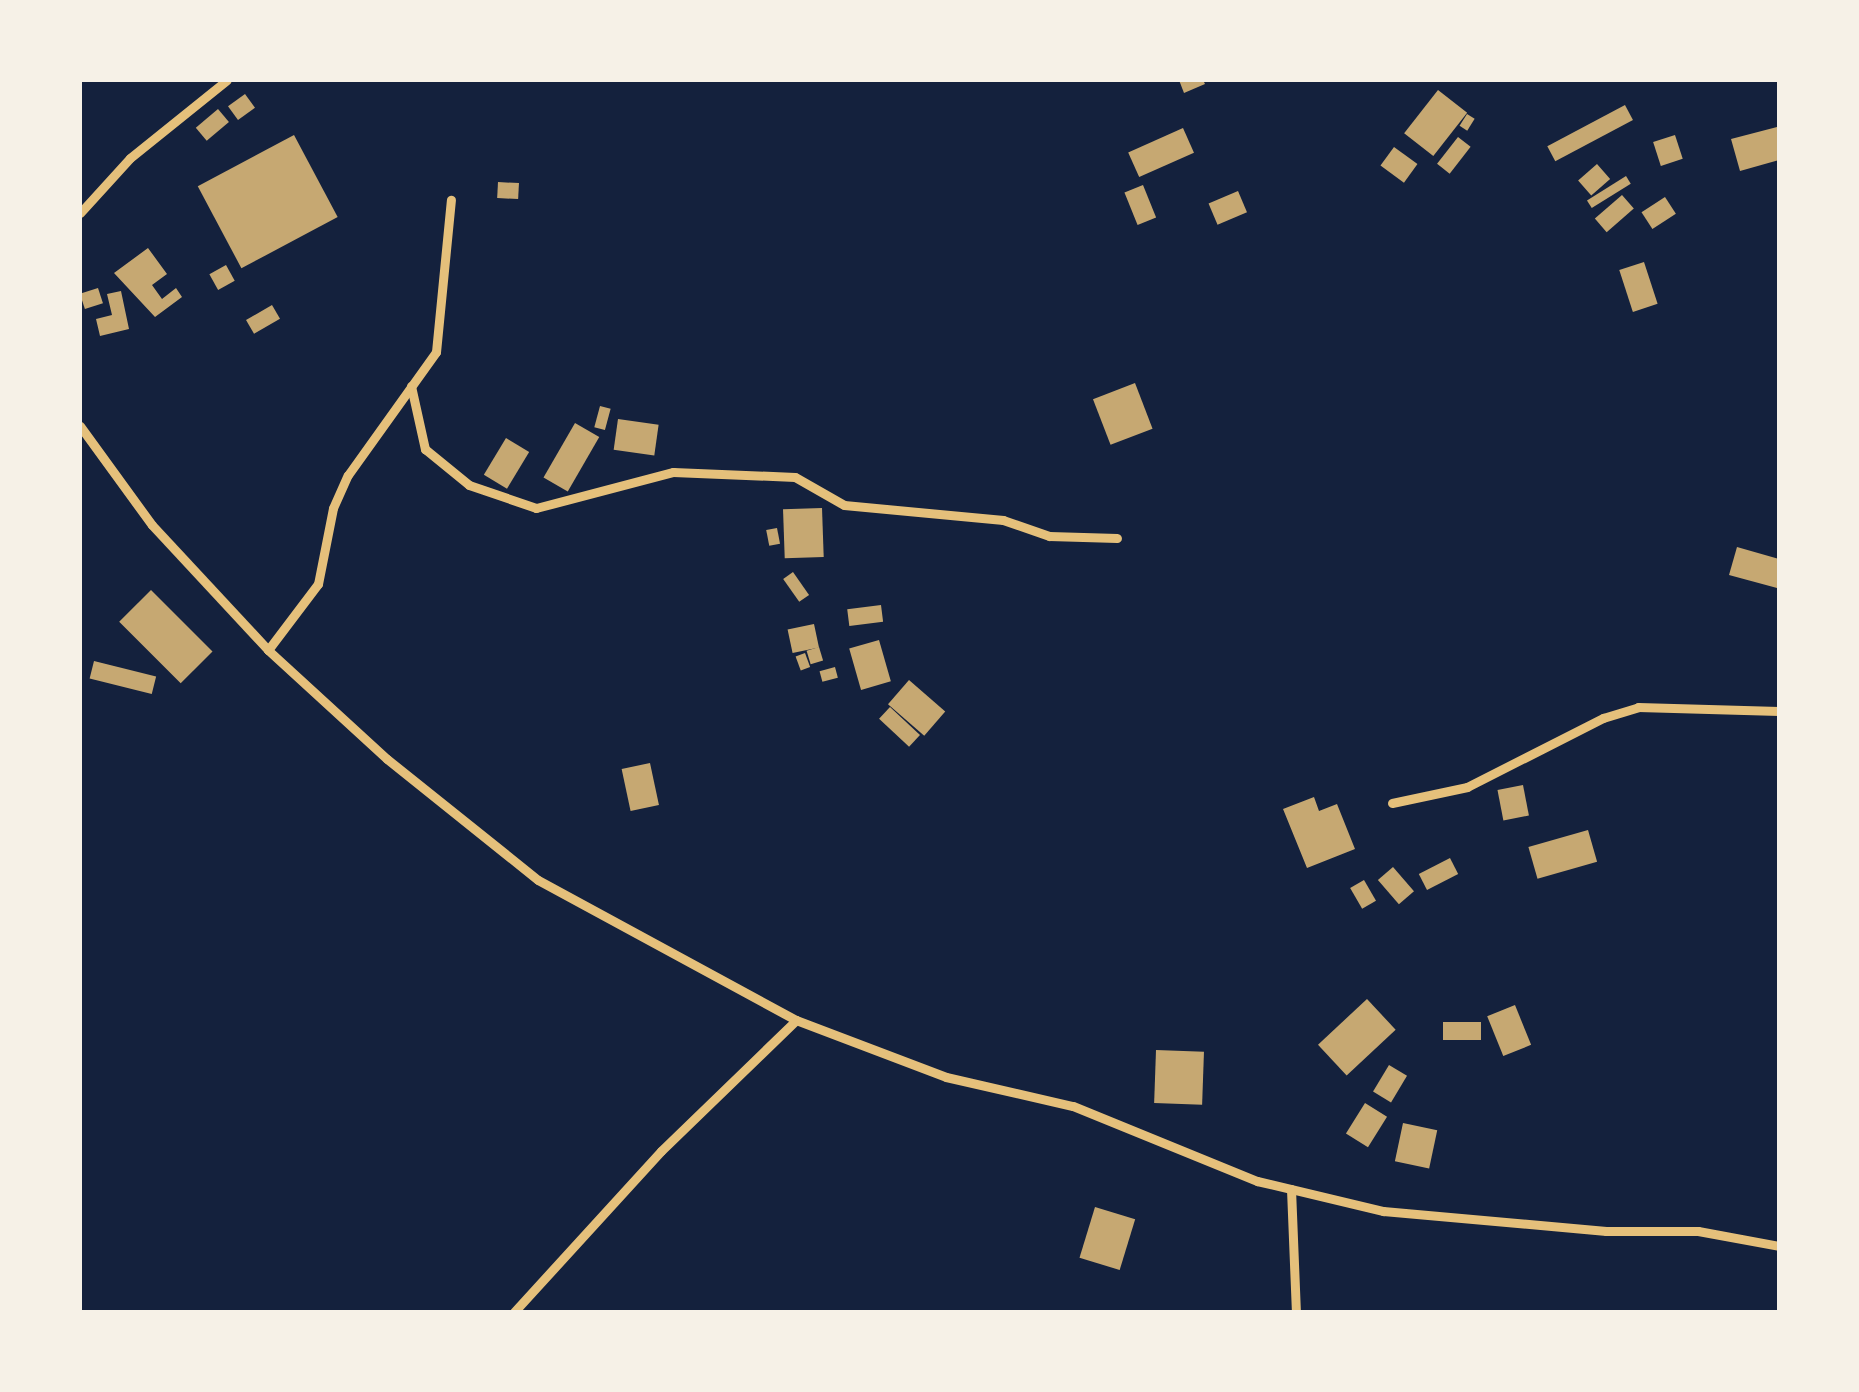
<!DOCTYPE html>
<style>
body{margin:0}
#map{position:relative;width:1859px;height:1392px;overflow:hidden;background:#14213d;font-family:"Titillium Web",sans-serif}
div>[style]{position:absolute}
.building>*{inset:0;background:#c6a872;transform-origin:0 0}
.minor>*{height:9px;margin:-4.5px;padding:0 4.5px;transform-origin:4.5px;border-radius:4.5px;background:#e5c07b}
span{translate:-50% -50%;white-space:nowrap;text-align:center;line-height:1.15;-webkit-text-stroke:9px #f6f1e7;paint-order:stroke}
.frame{position:absolute;inset:0;border:82px solid #f6f1e7;pointer-events:none}
</style>
<div id="map">
<div class="building">
<i style="clip-path:polygon(1179px 80px,1203px 80px,1205px 84px,1184px 93px)"></i>
<i style="left:1438px;top:90px;width:37px;height:55px;rotate:38deg"></i>
<i style="left:245px;top:94px;width:17px;height:21px;rotate:54deg"></i>
<i style="left:1625px;top:105px;width:17px;height:88px;rotate:62deg"></i>
<i style="left:218px;top:109px;width:17px;height:29px;rotate:50deg"></i>
<i style="left:1467px;top:114px;width:9px;height:14px;rotate:32deg"></i>
<i style="clip-path:polygon(1777px 127px,1779px 160px,1740px 171px,1731px 139px)"></i>
<i style="left:1183px;top:128px;width:27px;height:60px;rotate:66deg"></i>
<i style="left:294px;top:135px;width:93px;height:109px;rotate:62deg"></i>
<i style="left:1675px;top:135px;width:25px;height:23px;rotate:72deg"></i>
<i style="left:1458px;top:137px;width:16px;height:34px;rotate:38deg"></i>
<i style="left:1394px;top:147px;width:29px;height:23px;rotate:36deg"></i>
<i style="left:1597px;top:164px;width:20px;height:25px;rotate:49deg"></i>
<i style="left:1626px;top:176px;width:9px;height:46px;rotate:58deg"></i>
<i style="left:498px;top:182px;width:21px;height:16px;rotate:3deg"></i>
<i style="left:1143px;top:185px;width:35px;height:20px;rotate:68deg"></i>
<i style="left:1238px;top:191px;width:23px;height:32px;rotate:67deg"></i>
<i style="left:1622px;top:195px;width:18px;height:36px;rotate:49deg"></i>
<i style="left:1665px;top:197px;width:20px;height:28px;rotate:57deg"></i>
<i style="clip-path:polygon(148px 248px,167px 274px,152px 285px,162px 299px,176px 288px,182px 297px,155px 317px,114px 273px)"></i>
<i style="left:1644px;top:262px;width:44px;height:26px;rotate:72deg"></i>
<i style="left:226px;top:265px;width:18px;height:19px;rotate:61deg"></i>
<i style="left:98px;top:288px;width:16px;height:19px;rotate:72deg"></i>
<i style="clip-path:polygon(121px 291px,129px 329px,100px 336px,96px 319px,112px 315px,107px 294px)"></i>
<i style="left:272px;top:305px;width:16px;height:30px;rotate:60deg"></i>
<i style="left:1135px;top:383px;width:49px;height:45px;rotate:69deg"></i>
<i style="left:600px;top:406px;width:11px;height:22px;rotate:15deg"></i>
<i style="left:618px;top:419px;width:41px;height:31px;rotate:8deg"></i>
<i style="left:575px;top:423px;width:28px;height:63px;rotate:30deg"></i>
<i style="left:506px;top:438px;width:27px;height:43px;rotate:31deg"></i>
<i style="left:822px;top:508px;width:49px;height:39px;rotate:88deg"></i>
<i style="left:777px;top:528px;width:16px;height:11px;rotate:79deg"></i>
<i style="clip-path:polygon(1737px 547px,1779px 559px,1777px 588px,1729px 575px)"></i>
<i style="left:793px;top:572px;width:28px;height:12px;rotate:55deg"></i>
<i style="left:151px;top:590px;width:87px;height:45px;rotate:45deg"></i>
<i style="left:881px;top:605px;width:17px;height:34px;rotate:83deg"></i>
<i style="left:814px;top:624px;width:24px;height:27px;rotate:78deg"></i>
<i style="left:879px;top:640px;width:43px;height:31px;rotate:74deg"></i>
<i style="left:819px;top:647px;width:14px;height:13px;rotate:73deg"></i>
<i style="left:805px;top:653px;width:15px;height:10px;rotate:70deg"></i>
<i style="left:94px;top:661px;width:64px;height:18px;rotate:14deg"></i>
<i style="left:835px;top:667px;width:11px;height:16px;rotate:75deg"></i>
<i style="left:909px;top:680px;width:48px;height:32px;rotate:41deg"></i>
<i style="left:890px;top:707px;width:41px;height:16px;rotate:43deg"></i>
<i style="left:650px;top:763px;width:43px;height:29px;rotate:78deg"></i>
<i style="left:1523px;top:785px;width:31px;height:26px;rotate:79deg"></i>
<i style="clip-path:polygon(1314px 797px,1319px 811px,1337px 804px,1355px 849px,1307px 868px,1283px 809px)"></i>
<i style="left:1588px;top:830px;width:33px;height:62px;rotate:74deg"></i>
<i style="left:1450px;top:858px;width:18px;height:35px;rotate:63deg"></i>
<i style="left:1393px;top:867px;width:32px;height:20px;rotate:49deg"></i>
<i style="left:1364px;top:880px;width:24px;height:16px;rotate:60deg"></i>
<i style="left:1367px;top:999px;width:42px;height:67px;rotate:47deg"></i>
<i style="left:1515px;top:1005px;width:43px;height:30px;rotate:68deg"></i>
<i style="left:1481px;top:1022px;width:18px;height:38px;rotate:90deg"></i>
<i style="left:1156px;top:1050px;width:48px;height:53px;rotate:2deg"></i>
<i style="left:1389px;top:1065px;width:21px;height:31px;rotate:31deg"></i>
<i style="left:1365px;top:1103px;width:26px;height:36px;rotate:32deg"></i>
<i style="left:1403px;top:1123px;width:35px;height:39px;rotate:12deg"></i>
<i style="left:1095px;top:1207px;width:42px;height:53px;rotate:17deg"></i>
</div>
<div class="minor">
<i style="left:80px;top:213px;width:74px;rotate:-47.7deg"></i>
<i style="left:130px;top:158px;width:124px;rotate:-38.8deg"></i>
<i style="left:411px;top:386px;width:65px;rotate:77.5deg"></i>
<i style="left:425px;top:449px;width:57px;rotate:39.3deg"></i>
<i style="left:469px;top:485px;width:71px;rotate:18.9deg"></i>
<i style="left:536px;top:508px;width:142px;rotate:-14.7deg"></i>
<i style="left:673px;top:472px;width:122px;rotate:2.3deg"></i>
<i style="left:795px;top:477px;width:56px;rotate:29.7deg"></i>
<i style="left:844px;top:505px;width:160px;rotate:5.4deg"></i>
<i style="left:1003px;top:520px;width:49px;rotate:19.2deg"></i>
<i style="left:1049px;top:536px;width:68px;rotate:1.7deg"></i>
<i style="left:80px;top:426px;width:122px;rotate:54deg"></i>
<i style="left:152px;top:525px;width:171px;rotate:47.1deg"></i>
<i style="left:268px;top:650px;width:161px;rotate:42.5deg"></i>
<i style="left:387px;top:759px;width:193px;rotate:38.7deg"></i>
<i style="left:538px;top:880px;width:294px;rotate:28.5deg"></i>
<i style="left:796px;top:1020px;width:160px;rotate:20.8deg"></i>
<i style="left:946px;top:1077px;width:130px;rotate:12.9deg"></i>
<i style="left:1073px;top:1106px;width:199px;rotate:22.2deg"></i>
<i style="left:1257px;top:1181px;width:130px;rotate:13.4deg"></i>
<i style="left:1383px;top:1211px;width:224px;rotate:5.1deg"></i>
<i style="left:1606px;top:1231px;width:92px"></i>
<i style="left:1698px;top:1231px;width:82px;rotate:10.5deg"></i>
<i style="left:268px;top:650px;width:83px;rotate:-52.9deg"></i>
<i style="left:318px;top:584px;width:77px;rotate:-78.8deg"></i>
<i style="left:333px;top:508px;width:36px;rotate:-66deg"></i>
<i style="left:348px;top:475px;width:151px;rotate:-54.4deg"></i>
<i style="left:436px;top:352px;width:153px;rotate:-84.4deg"></i>
<i style="left:1392px;top:803px;width:77px;rotate:-12deg"></i>
<i style="left:1467px;top:787px;width:153px;rotate:-26.9deg"></i>
<i style="left:1603px;top:718px;width:37px;rotate:-17deg"></i>
<i style="left:1638px;top:707px;width:141px;rotate:1.6deg"></i>
<i style="left:1291px;top:1189px;width:123px;rotate:87.7deg"></i>
<i style="left:514px;top:1312px;width:218px;rotate:-47.6deg"></i>
<i style="left:661px;top:1151px;width:188px;rotate:-44.1deg"></i>
</div>
<div class="frame"></div>
</div>
